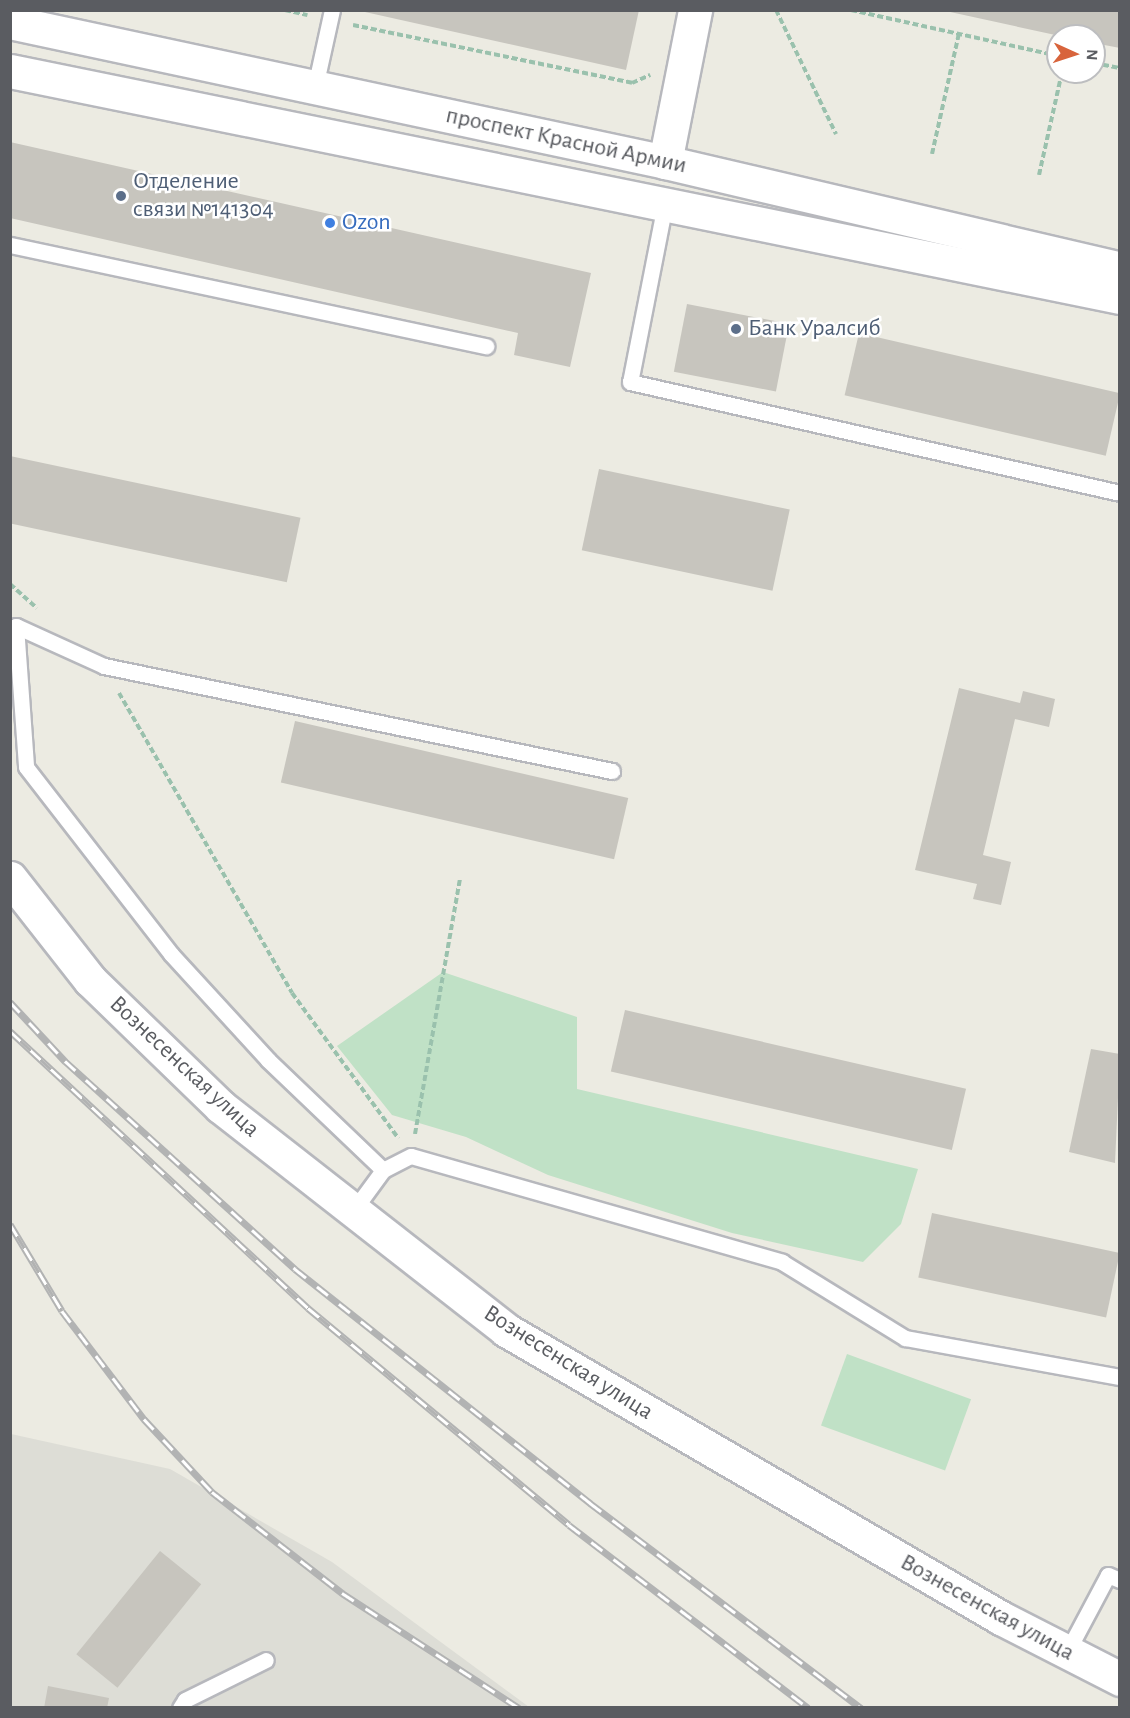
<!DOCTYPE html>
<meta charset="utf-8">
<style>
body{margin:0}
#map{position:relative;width:1130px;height:1718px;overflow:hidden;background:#ecebe2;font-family:"Alegreya Sans",sans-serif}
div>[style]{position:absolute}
.industrial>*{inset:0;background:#ddddd6}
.green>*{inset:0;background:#c0e1c6;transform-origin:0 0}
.building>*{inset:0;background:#c7c5be;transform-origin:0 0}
.path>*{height:4px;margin-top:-2px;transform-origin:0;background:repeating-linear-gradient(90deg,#9ac1ad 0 6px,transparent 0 9px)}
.roads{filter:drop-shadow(2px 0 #b7b8bd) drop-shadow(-2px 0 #b7b8bd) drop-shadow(0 2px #b7b8bd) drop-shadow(0 -2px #b7b8bd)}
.lane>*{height:15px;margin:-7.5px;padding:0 7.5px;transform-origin:7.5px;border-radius:7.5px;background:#fff}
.secondary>*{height:33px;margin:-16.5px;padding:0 16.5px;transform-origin:16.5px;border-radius:16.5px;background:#fff}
.rail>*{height:7px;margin-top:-3.5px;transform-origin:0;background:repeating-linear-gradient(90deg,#fff 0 14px,#b2b3b3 0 28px);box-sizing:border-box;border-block:2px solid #b2b3b3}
.dots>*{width:16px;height:16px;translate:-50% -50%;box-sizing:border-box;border:3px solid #fff;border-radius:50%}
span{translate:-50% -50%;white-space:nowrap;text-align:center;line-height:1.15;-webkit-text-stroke:5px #fff;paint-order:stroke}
.street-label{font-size:24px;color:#5a5c61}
.service-label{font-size:24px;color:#4e5e75}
.left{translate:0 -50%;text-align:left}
.shop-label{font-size:24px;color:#366cbe}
.frame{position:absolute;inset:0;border:12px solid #5a5c61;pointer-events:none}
.north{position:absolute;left:1046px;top:24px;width:60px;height:60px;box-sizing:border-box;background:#fff;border:2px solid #bdbec0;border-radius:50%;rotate:93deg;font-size:16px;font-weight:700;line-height:24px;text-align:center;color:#5a5c61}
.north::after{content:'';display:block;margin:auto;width:21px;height:27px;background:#d8643c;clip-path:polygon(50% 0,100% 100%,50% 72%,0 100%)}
</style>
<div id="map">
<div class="industrial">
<i style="clip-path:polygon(11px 1434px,170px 1469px,332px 1562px,529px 1707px,11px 1708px)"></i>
</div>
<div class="green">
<i style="clip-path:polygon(443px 972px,577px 1017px,577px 1089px,918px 1169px,901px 1224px,863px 1262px,732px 1233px,548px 1175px,466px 1137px,392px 1115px,337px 1046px)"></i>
<i style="left:847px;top:1354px;width:132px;height:76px;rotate:20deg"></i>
</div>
<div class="building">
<i style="clip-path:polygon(356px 10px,639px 10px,626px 70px)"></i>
<i style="clip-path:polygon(941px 10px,1120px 10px,1120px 48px,1094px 43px,1094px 36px,1060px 36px)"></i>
<i style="clip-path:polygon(10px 142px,591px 273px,570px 367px,514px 355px,518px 333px,10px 218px)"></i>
<i style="left:687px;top:304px;width:104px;height:69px;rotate:11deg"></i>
<i style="left:859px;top:333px;width:268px;height:64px;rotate:13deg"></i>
<i style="left:10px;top:456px;width:297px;height:66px;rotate:12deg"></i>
<i style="left:599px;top:469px;width:195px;height:83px;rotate:12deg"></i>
<i style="clip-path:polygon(959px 688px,1020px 703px,1023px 691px,1055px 699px,1049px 727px,1015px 719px,983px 855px,1011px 862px,1001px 905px,973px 899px,977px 884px,915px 870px)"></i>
<i style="left:295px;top:721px;width:342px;height:63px;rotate:13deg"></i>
<i style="left:625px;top:1010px;width:350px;height:63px;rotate:13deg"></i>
<i style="clip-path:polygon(1091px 1049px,1120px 1054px,1115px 1163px,1069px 1152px)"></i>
<i style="left:932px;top:1213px;width:192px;height:66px;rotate:12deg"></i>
<i style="left:160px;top:1551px;width:53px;height:133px;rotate:39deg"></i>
<i style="clip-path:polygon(48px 1686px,109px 1698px,107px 1708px,44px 1708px)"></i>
</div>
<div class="path">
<i style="left:285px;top:10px;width:23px;rotate:13deg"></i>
<i style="left:776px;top:10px;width:138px;rotate:64.2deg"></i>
<i style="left:851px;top:10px;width:212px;rotate:12.5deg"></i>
<i style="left:353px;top:25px;width:285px;rotate:11.7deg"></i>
<i style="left:632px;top:83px;width:20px;rotate:-24deg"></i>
<i style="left:1094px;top:63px;width:26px;rotate:11deg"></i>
<i style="left:932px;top:154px;width:124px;rotate:-77.4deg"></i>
<i style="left:1039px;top:175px;width:106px;rotate:-77.4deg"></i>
<i style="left:10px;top:584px;width:36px;rotate:42deg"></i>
<i style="left:119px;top:693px;width:346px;rotate:60deg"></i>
<i style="left:292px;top:993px;width:180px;rotate:53.8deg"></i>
<i style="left:415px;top:1134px;width:260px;rotate:-80deg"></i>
</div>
<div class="roads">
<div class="lane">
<i style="left:315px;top:87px;width:79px;rotate:-77.6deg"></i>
<i style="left:665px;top:204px;width:181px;rotate:101.1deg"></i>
<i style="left:630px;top:382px;width:502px;rotate:12.76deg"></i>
<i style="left:10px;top:245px;width:487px;rotate:12deg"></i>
<i style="left:612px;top:771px;width:519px;rotate:-168.32deg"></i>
<i style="left:104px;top:666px;width:97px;rotate:-155.6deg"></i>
<i style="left:16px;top:626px;width:141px;rotate:85.9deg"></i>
<i style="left:26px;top:767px;width:237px;rotate:52.2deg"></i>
<i style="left:171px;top:954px;width:144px;rotate:47.5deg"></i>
<i style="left:268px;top:1060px;width:159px;rotate:43.7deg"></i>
<i style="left:383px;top:1170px;width:31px;rotate:-27deg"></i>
<i style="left:411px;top:1156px;width:386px;rotate:15.9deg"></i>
<i style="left:782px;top:1262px;width:145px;rotate:31.7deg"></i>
<i style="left:905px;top:1338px;width:219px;rotate:10.3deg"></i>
<i style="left:353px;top:1211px;width:51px;rotate:-53.8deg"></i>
<i style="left:1067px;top:1652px;width:87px;rotate:-62deg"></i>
<i style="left:1108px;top:1575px;width:13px;rotate:23deg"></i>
<i style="left:180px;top:1708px;width:9px;rotate:-58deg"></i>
<i style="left:185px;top:1700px;width:90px;rotate:-26.3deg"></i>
</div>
<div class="secondary">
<i style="left:10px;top:22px;width:670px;rotate:12.06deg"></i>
<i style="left:665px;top:162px;width:467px;rotate:13.2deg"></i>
<i style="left:10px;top:71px;width:1133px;rotate:11.51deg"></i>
<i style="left:665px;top:162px;width:155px;rotate:-78.8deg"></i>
<i style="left:10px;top:878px;width:130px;rotate:51.9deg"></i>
<i style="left:90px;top:980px;width:182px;rotate:44.1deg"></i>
<i style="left:221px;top:1107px;width:362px;rotate:38deg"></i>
<i style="left:506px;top:1330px;width:573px;rotate:30.19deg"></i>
<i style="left:1001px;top:1618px;width:134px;rotate:27.1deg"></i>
</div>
</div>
<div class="rail">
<i style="left:10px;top:1002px;width:81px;rotate:47deg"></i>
<i style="left:65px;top:1061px;width:310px;rotate:42.1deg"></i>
<i style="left:295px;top:1269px;width:377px;rotate:38.4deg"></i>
<i style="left:590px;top:1503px;width:340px;rotate:37.1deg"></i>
<i style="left:10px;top:1031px;width:407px;rotate:42.9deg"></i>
<i style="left:308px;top:1308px;width:339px;rotate:39.7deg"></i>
<i style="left:569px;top:1525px;width:301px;rotate:37.4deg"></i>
<i style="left:10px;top:1224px;width:101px;rotate:59.1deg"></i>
<i style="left:62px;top:1311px;width:136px;rotate:52.8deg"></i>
<i style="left:144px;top:1419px;width:100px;rotate:47deg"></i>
<i style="left:212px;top:1492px;width:165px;rotate:37.8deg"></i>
<i style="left:342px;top:1593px;width:211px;rotate:33deg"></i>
</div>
<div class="dots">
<i style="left:121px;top:196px;background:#5c6f8a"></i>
<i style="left:330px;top:223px;background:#3f7fe0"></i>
<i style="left:736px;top:329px;background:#5c6f8a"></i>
</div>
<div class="street-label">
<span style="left:566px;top:141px;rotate:12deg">проспект Красной Армии</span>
<span style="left:184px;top:1067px;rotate:43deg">Вознесенская улица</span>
<span style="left:568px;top:1363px;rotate:32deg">Вознесенская улица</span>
<span style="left:987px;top:1608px;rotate:29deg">Вознесенская улица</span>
</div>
<div class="service-label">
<span class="left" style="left:133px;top:196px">Отделение<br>связи №141304</span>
<span class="left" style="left:748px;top:329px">Банк Уралсиб</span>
</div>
<div class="shop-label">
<span class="left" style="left:342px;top:223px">Ozon</span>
</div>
<div class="frame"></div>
<div class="north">N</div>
</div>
